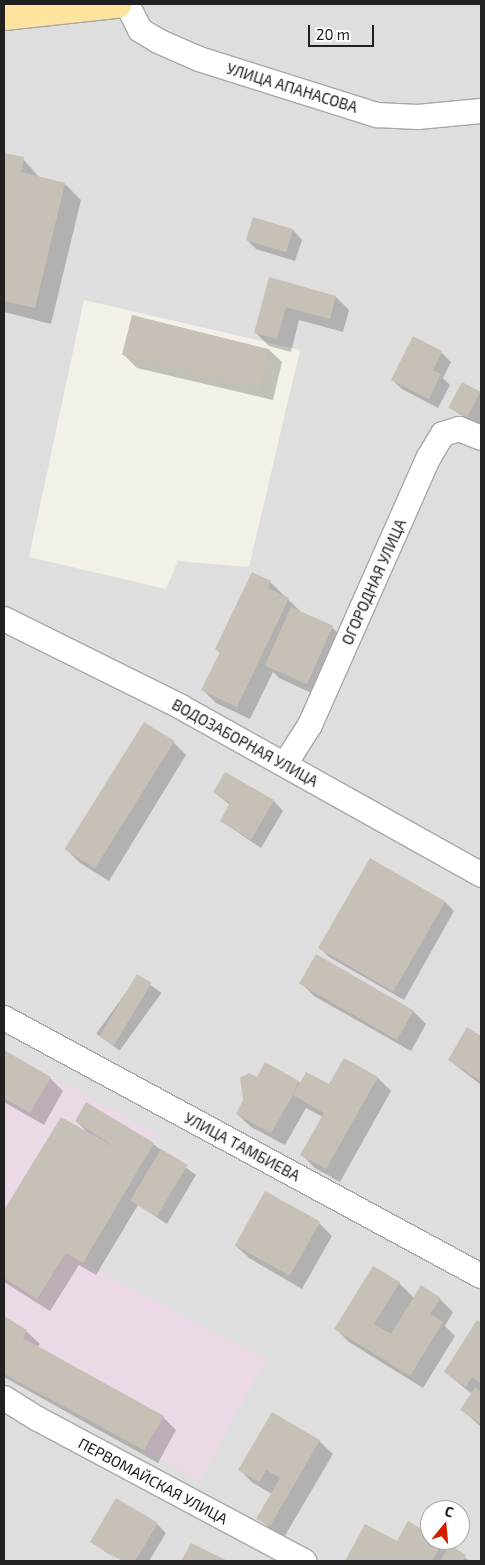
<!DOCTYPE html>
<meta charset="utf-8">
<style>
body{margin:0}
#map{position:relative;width:485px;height:1565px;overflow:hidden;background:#f2f0e7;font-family:"Exo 2",sans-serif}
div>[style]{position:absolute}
.residential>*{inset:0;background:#dfdede}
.industrial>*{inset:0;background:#ebd9e5}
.shadow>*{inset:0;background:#0003;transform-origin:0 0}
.building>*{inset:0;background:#c7c0b6;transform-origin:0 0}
.roads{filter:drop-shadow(1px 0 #a8a8a8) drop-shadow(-1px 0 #a8a8a8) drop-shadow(0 1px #a8a8a8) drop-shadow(0 -1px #a8a8a8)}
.minor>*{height:24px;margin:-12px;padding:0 12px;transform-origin:12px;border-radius:12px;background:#fff}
.primary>*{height:28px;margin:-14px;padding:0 14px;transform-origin:14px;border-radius:14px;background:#ffe49f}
span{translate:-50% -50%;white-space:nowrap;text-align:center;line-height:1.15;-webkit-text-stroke:4px #fff;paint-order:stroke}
.street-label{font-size:15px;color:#212121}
.frame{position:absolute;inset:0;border:5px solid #212121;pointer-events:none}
.north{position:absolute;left:420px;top:1500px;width:50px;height:50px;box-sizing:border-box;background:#fff;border:1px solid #a6a6a6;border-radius:50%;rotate:17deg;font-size:14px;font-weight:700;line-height:20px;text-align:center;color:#212121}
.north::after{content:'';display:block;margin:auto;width:18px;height:22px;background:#d21f00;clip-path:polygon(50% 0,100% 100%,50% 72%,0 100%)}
.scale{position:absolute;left:308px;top:25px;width:66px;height:22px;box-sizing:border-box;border:2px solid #212121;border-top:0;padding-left:6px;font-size:15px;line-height:18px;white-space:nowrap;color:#212121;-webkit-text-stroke:4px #fff;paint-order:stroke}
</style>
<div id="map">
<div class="residential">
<i style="clip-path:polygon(evenodd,117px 4px,481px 4px,481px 1561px,4px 1561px,4px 16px,117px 4px,84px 300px,300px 350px,249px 567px,178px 561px,166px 589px,29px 557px,84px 300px,117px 4px,430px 1510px,460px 1510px,460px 1540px,430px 1540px,430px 1510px)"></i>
</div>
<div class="industrial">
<i style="clip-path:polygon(4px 1050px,158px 1135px,83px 1263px,266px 1359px,200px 1481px,4px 1374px)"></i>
</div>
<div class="shadow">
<i style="clip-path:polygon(4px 154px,23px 159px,39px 177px,65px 184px,81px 200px,51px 324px,4px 312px)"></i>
<i style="clip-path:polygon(254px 219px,293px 230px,302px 240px,295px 261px,256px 249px,247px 240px)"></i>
<i style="clip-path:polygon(270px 279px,336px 297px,349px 310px,343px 332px,299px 320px,291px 352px,269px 346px,255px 332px)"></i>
<i style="clip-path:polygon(413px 338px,441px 352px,451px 362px,443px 378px,450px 385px,438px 408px,402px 389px,392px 380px)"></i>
<i style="clip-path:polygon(268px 349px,282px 362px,273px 400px,137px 368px,124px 355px)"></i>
<i style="clip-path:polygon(463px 384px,481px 394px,480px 427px,450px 408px)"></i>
<i style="clip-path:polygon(270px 582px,301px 612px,332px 627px,346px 641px,320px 697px,279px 678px,273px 672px,250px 719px,216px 703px,203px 690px,220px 653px,216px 649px)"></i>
<i style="clip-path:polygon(173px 742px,186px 755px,109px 881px,80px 863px,67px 850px)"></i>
<i style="clip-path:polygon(226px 773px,274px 801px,283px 811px,261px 848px,221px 821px,230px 805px,214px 792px)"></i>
<i style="clip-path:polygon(445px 902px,454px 911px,404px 1000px,329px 957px,320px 948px)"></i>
<i style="left:138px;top:976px;width:29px;height:71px;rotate:36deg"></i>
<i style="clip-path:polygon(301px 983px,413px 1011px,426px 1024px,411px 1051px,314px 996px)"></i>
<i style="clip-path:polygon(468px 1029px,481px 1037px,481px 1085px,449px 1060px)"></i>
<i style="clip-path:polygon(4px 1051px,50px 1078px,63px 1091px,44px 1125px,4px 1102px)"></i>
<i style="clip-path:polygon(345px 1059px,378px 1078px,391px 1091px,340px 1182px,315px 1168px,302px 1155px,323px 1117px,306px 1108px,285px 1145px,251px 1127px,237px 1114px,258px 1078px,330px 1086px)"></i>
<i style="clip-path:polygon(86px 1104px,153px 1144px,196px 1175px,167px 1224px,138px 1205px,96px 1275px,79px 1265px,50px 1311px,4px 1282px,4px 1213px,62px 1119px,87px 1132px,76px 1121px)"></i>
<i style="clip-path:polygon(319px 1223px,332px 1236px,302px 1289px,249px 1258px,235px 1245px)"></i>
<i style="clip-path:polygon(373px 1267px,399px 1283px,414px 1298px,440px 1299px,453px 1312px,445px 1326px,455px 1336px,423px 1388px,349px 1342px,336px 1329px)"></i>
<i style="clip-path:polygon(4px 1318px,26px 1331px,40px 1344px,38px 1347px,163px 1417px,176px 1430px,158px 1463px,4px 1377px)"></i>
<i style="clip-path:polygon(478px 1322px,481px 1324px,481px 1427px,462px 1410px,472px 1394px,445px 1372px)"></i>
<i style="clip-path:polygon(319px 1441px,333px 1454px,283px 1539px,258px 1518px,272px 1494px,253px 1483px,240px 1470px)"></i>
<i style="clip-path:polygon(157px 1524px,166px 1533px,149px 1561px,125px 1561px,101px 1547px,118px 1561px,92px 1542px)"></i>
<i style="clip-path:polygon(366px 1526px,398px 1543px,430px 1535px,430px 1540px,438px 1540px,470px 1561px,346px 1561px)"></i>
</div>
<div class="building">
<i style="clip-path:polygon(4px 153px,24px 157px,21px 172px,65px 183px,35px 308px,4px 301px)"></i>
<i style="left:253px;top:217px;width:42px;height:24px;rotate:17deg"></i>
<i style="clip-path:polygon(269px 277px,336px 296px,330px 319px,286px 307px,277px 339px,254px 333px)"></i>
<i style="left:132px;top:315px;width:141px;height:41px;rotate:14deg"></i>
<i style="clip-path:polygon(413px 336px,442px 351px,433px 370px,441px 374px,429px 399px,391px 380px)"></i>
<i style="left:462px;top:382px;width:21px;height:29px;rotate:28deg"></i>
<i style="clip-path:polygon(252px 572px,271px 581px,268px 588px,289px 598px,237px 707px,201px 690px,220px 652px,215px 649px)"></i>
<i style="left:291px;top:607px;width:46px;height:64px;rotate:24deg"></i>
<i style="left:144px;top:722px;width:36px;height:150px;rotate:32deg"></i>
<i style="clip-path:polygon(225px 772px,274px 800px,251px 840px,220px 821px,230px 803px,213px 792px)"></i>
<i style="left:370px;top:858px;width:87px;height:104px;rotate:30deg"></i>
<i style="left:316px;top:954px;width:113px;height:34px;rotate:30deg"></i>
<i style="left:137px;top:974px;width:17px;height:73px;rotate:31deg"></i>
<i style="clip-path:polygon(467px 1027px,481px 1036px,481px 1081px,448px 1060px)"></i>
<i style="clip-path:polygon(4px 1050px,51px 1077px,30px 1113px,4px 1098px)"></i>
<i style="clip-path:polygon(344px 1058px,378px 1077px,326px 1169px,300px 1155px,324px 1113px,293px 1095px,271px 1133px,236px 1114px,243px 1100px,240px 1078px,249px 1073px,257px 1077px,265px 1062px,299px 1081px,293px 1095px,306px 1072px,329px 1084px)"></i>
<i style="clip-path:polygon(86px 1102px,154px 1143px,83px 1263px,66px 1253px,37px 1299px,4px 1278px,4px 1210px,61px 1117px,118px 1149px,75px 1121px)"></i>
<i style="left:161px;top:1149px;width:31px;height:60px;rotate:31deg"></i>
<i style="left:265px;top:1191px;width:63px;height:62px;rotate:29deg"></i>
<i style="clip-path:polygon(373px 1266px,400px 1282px,374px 1324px,391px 1334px,421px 1285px,441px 1298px,430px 1314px,443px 1322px,410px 1376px,334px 1329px)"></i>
<i style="clip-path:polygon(4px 1316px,27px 1330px,23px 1338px,164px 1416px,144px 1450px,4px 1374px)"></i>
<i style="clip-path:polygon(477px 1320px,481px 1323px,481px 1383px,472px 1377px,466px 1387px,444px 1372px)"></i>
<i style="clip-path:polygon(475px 1387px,481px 1391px,481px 1424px,460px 1410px)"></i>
<i style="clip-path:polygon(272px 1412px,320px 1440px,270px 1526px,256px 1519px,280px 1478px,266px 1470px,259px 1482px,238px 1470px)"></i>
<i style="clip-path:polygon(116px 1498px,158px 1523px,135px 1561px,122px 1561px,90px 1542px)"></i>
<i style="clip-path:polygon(408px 1521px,430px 1534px,430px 1540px,443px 1541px,432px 1561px,345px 1561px,365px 1524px,397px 1541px)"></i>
<i style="clip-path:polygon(191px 1543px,228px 1561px,181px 1561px)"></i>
<i style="clip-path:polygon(450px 1545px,466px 1555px,462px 1561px,440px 1561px)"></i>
</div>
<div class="roads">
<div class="minor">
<i style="left:127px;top:4px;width:29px;rotate:63deg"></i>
<i style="left:140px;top:30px;width:21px;rotate:31deg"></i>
<i style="left:158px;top:41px;width:45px;rotate:23.7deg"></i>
<i style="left:199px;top:59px;width:187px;rotate:17.5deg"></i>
<i style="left:377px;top:115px;width:41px;rotate:2.8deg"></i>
<i style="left:418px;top:117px;width:63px;rotate:-5.4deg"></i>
<i style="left:4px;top:619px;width:198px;rotate:26.4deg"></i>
<i style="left:181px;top:707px;width:344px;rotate:29.2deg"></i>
<i style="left:285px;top:764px;width:46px;rotate:-57.3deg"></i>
<i style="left:310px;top:725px;width:293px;rotate:-66.1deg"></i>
<i style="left:429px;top:457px;width:27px;rotate:-59deg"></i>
<i style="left:443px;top:434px;width:17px;rotate:-17deg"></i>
<i style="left:459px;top:429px;width:24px;rotate:22deg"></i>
<i style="left:4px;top:1018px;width:542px;rotate:28.41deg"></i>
<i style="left:4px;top:1398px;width:40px;rotate:32deg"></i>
<i style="left:38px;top:1419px;width:302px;rotate:28.1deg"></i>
</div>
<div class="primary">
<i style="left:4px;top:16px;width:114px;rotate:-6.1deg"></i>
</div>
</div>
<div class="street-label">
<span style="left:292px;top:88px;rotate:17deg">УЛИЦА АПАНАСОВА</span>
<span style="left:374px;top:582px;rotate:-66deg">ОГОРОДНАЯ УЛИЦА</span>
<span style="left:245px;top:743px;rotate:29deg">ВОДОЗАБОРНАЯ УЛИЦА</span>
<span style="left:242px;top:1147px;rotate:28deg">УЛИЦА ТАМБИЕВА</span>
<span style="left:153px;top:1481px;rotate:28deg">ПЕРВОМАЙСКАЯ УЛИЦА</span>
</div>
<div class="frame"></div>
<div class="north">С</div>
<div class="scale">20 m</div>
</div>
